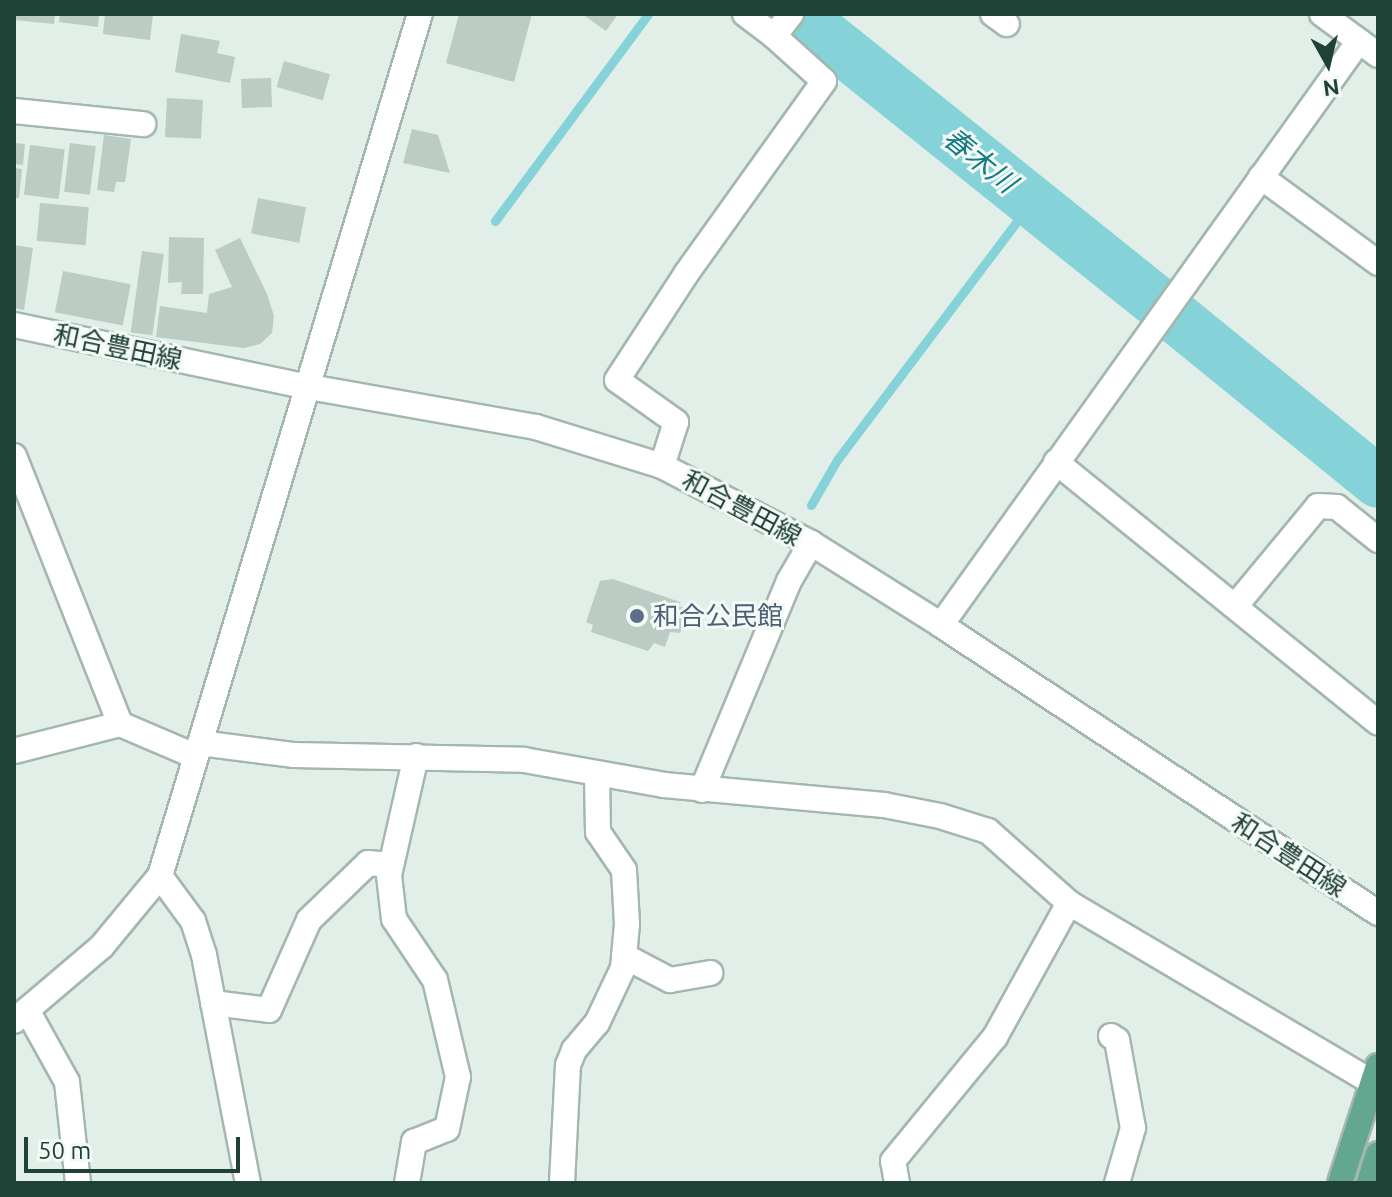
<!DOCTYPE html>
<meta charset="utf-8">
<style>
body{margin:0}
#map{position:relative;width:1392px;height:1197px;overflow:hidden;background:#e2eee8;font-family:Ubuntu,"Noto Sans JP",sans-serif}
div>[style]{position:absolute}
.stream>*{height:9px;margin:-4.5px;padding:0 4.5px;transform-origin:4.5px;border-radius:4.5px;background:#85d2d8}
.river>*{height:52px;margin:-26px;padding:0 26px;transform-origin:26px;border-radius:26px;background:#85d2d8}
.building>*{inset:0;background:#baccc3;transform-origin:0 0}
.roads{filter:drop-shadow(2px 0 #a4b7af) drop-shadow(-2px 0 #a4b7af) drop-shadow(0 2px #a4b7af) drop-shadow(0 -2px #a4b7af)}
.street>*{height:24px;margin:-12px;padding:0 12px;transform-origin:12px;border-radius:12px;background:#fff}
.secondary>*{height:24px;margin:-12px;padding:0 12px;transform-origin:12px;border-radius:12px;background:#fff}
.primary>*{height:24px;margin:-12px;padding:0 12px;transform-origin:12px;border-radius:12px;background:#63a790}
.dots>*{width:22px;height:22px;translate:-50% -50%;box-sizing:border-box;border:4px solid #f3faf6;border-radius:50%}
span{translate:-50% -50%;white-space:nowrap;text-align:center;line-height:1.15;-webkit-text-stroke:6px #f3faf6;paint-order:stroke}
.street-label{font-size:26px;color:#204135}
.service-label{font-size:26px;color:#4e5e75}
.left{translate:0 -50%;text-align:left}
.water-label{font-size:28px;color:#147a83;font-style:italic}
.frame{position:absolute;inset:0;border:16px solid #204135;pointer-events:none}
.north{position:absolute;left:1288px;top:24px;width:80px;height:80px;-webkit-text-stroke:6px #f3faf6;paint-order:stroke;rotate:172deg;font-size:22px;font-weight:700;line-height:32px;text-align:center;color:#204135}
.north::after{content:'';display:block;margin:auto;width:28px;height:36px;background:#204135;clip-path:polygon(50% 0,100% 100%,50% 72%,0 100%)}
.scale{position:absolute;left:24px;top:1137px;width:216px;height:36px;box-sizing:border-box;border:4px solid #204135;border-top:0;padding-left:10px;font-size:24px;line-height:28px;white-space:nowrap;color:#204135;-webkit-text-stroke:6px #f3faf6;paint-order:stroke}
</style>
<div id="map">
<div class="stream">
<i style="left:495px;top:221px;width:257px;rotate:-53.5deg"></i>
<i style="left:811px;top:505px;width:52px;rotate:-60deg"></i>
<i style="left:837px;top:460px;width:322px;rotate:-53deg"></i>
</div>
<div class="river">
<i style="left:805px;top:20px;width:447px;rotate:38.7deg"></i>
<i style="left:1174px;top:316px;width:263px;rotate:39.1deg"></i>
</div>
<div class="building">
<i style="clip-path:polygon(14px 14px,55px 14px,54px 24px,14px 20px)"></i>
<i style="clip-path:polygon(60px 14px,99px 14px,98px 27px,59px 22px)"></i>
<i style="clip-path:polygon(105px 14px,153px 14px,150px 40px,103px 34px)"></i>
<i style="clip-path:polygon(459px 14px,532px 14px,514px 82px,446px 63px)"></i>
<i style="clip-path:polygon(582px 14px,618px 14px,606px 31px)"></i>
<i style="clip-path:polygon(181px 34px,220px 41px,217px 53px,235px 57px,230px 83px,175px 72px)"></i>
<i style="left:284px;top:61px;width:48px;height:27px;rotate:16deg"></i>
<i style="left:271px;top:78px;width:29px;height:30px;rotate:88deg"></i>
<i style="left:167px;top:98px;width:36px;height:39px;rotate:3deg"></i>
<i style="clip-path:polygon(412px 129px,438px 135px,450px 173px,403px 163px)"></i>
<i style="clip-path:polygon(104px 135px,131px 139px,125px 182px,116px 182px,114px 192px,97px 190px)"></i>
<i style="clip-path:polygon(14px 143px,25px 144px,23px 165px,14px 164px)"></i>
<i style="left:70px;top:143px;width:26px;height:49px;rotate:7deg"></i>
<i style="left:30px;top:145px;width:35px;height:50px;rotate:7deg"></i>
<i style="clip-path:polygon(14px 168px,22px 169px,19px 198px,14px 198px)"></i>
<i style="left:258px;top:198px;width:49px;height:36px;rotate:11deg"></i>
<i style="left:40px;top:203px;width:49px;height:38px;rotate:5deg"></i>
<i style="clip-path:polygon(169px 237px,204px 238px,203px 294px,181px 294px,182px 282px,168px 283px)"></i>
<i style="clip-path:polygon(240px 238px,267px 294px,274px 316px,272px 333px,260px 344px,244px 348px,156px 337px,160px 306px,207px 313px,209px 294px,232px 287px,215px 250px)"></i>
<i style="clip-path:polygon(14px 245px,33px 248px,24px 310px,14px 308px)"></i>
<i style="left:142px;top:251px;width:22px;height:82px;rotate:8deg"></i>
<i style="left:63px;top:271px;width:69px;height:42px;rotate:11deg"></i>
<i style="clip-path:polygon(613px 579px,680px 602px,679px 606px,689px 610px,680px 633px,670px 632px,665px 647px,654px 643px,648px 651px,591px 632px,593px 625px,586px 622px,600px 581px)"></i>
</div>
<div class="roads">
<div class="street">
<i style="left:745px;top:14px;width:36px;rotate:37deg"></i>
<i style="left:993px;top:14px;width:17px;rotate:36deg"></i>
<i style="left:1322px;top:14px;width:69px;rotate:36.2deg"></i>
<i style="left:14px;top:111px;width:130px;rotate:5.8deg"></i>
<i style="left:1261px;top:177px;width:145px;rotate:36.3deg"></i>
<i style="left:14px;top:456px;width:288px;rotate:68.4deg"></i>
<i style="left:1056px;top:462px;width:414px;rotate:39deg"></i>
<i style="left:662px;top:466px;width:46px;rotate:-72.3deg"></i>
<i style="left:676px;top:422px;width:72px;rotate:-144.6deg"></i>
<i style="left:617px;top:380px;width:126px;rotate:-56.9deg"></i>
<i style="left:686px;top:274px;width:237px;rotate:-54.4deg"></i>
<i style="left:824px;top:81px;width:67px;rotate:-138deg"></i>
<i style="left:774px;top:36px;width:28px;rotate:-52deg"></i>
<i style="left:1237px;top:604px;width:127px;rotate:-50.4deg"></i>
<i style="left:1318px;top:506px;width:19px;rotate:3deg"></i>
<i style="left:1337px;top:507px;width:53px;rotate:38.8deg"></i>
<i style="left:941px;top:625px;width:718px;rotate:-54.41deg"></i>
<i style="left:200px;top:743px;width:95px;rotate:7.3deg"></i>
<i style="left:294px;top:755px;width:230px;rotate:1.2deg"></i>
<i style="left:524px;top:760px;width:142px;rotate:10.1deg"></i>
<i style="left:664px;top:785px;width:221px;rotate:5.2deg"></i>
<i style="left:884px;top:805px;width:57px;rotate:11.1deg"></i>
<i style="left:940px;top:816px;width:50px;rotate:17.4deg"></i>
<i style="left:988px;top:831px;width:108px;rotate:41.6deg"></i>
<i style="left:1069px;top:903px;width:353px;rotate:30.6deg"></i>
<i style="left:14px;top:751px;width:109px;rotate:-14.3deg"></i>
<i style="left:120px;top:724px;width:82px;rotate:23.1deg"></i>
<i style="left:702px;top:790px;width:226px;rotate:-67.4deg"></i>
<i style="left:789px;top:581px;width:44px;rotate:-59.9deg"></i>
<i style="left:624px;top:956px;width:52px;rotate:27.6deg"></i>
<i style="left:670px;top:980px;width:41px;rotate:-9.9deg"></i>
<i style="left:213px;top:1003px;width:56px;rotate:7.1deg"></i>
<i style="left:269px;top:1010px;width:98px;rotate:-66deg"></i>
<i style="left:309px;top:920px;width:82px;rotate:-44deg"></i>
<i style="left:368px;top:863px;width:23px;rotate:5deg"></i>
<i style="left:27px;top:1010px;width:82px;rotate:60.9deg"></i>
<i style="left:67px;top:1082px;width:102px;rotate:83.8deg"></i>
<i style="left:1111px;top:1036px;width:7px;rotate:34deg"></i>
<i style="left:1117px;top:1040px;width:89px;rotate:79.7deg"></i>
<i style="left:1133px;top:1128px;width:57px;rotate:106.2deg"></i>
<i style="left:407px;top:1183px;width:42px;rotate:-80.3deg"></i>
<i style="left:414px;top:1142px;width:35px;rotate:-22deg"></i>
<i style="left:447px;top:1129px;width:53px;rotate:-78.1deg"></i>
<i style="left:458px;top:1077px;width:100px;rotate:-103.3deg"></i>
<i style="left:435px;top:980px;width:73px;rotate:-123.9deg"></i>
<i style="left:394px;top:919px;width:44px;rotate:-96.5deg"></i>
<i style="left:389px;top:875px;width:122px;rotate:-77.2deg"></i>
<i style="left:562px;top:1183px;width:118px;rotate:-87.1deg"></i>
<i style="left:568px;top:1065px;width:16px;rotate:-68deg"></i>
<i style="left:574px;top:1050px;width:35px;rotate:-50deg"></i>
<i style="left:597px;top:1023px;width:61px;rotate:-64.7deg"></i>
<i style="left:623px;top:968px;width:44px;rotate:-84.8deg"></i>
<i style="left:627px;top:924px;width:54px;rotate:-93.2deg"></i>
<i style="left:624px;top:870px;width:46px;rotate:-124.4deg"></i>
<i style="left:598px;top:832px;width:58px;rotate:-91deg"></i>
<i style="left:897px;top:1183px;width:22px;rotate:-100deg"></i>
<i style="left:893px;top:1161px;width:161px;rotate:-50.6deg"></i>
<i style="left:995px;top:1037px;width:153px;rotate:-61.1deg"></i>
</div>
<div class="secondary">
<i style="left:14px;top:325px;width:301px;rotate:11.9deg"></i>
<i style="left:309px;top:387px;width:230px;rotate:10deg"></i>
<i style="left:536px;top:427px;width:132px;rotate:17.2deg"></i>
<i style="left:662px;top:466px;width:168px;rotate:27.3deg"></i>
<i style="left:811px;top:543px;width:154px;rotate:32.2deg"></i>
<i style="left:941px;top:625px;width:523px;rotate:33.39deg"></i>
<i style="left:160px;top:876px;width:56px;rotate:53.7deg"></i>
<i style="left:193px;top:921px;width:36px;rotate:72deg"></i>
<i style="left:204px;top:955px;width:232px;rotate:79.1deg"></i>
<i style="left:14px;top:1021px;width:116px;rotate:-40.4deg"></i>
<i style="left:102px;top:946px;width:91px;rotate:-50.4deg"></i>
<i style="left:160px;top:876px;width:900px;rotate:-73.22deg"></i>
</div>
<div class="primary">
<i style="left:1340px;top:1183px;width:123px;rotate:-72deg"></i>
<i style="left:1369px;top:1183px;width:30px;rotate:-73deg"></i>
</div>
</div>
<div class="dots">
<i style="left:637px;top:616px;background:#5c6f8a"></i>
</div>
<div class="street-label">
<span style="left:118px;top:347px;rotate:12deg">和合豊田線</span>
<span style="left:742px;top:508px;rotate:28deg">和合豊田線</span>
<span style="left:1289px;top:855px;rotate:33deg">和合豊田線</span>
</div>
<div class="service-label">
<span class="left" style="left:653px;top:616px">和合公民館</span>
</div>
<div class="water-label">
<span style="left:980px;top:160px;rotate:39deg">春木川</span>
</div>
<div class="frame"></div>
<div class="north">N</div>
<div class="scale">50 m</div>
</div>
